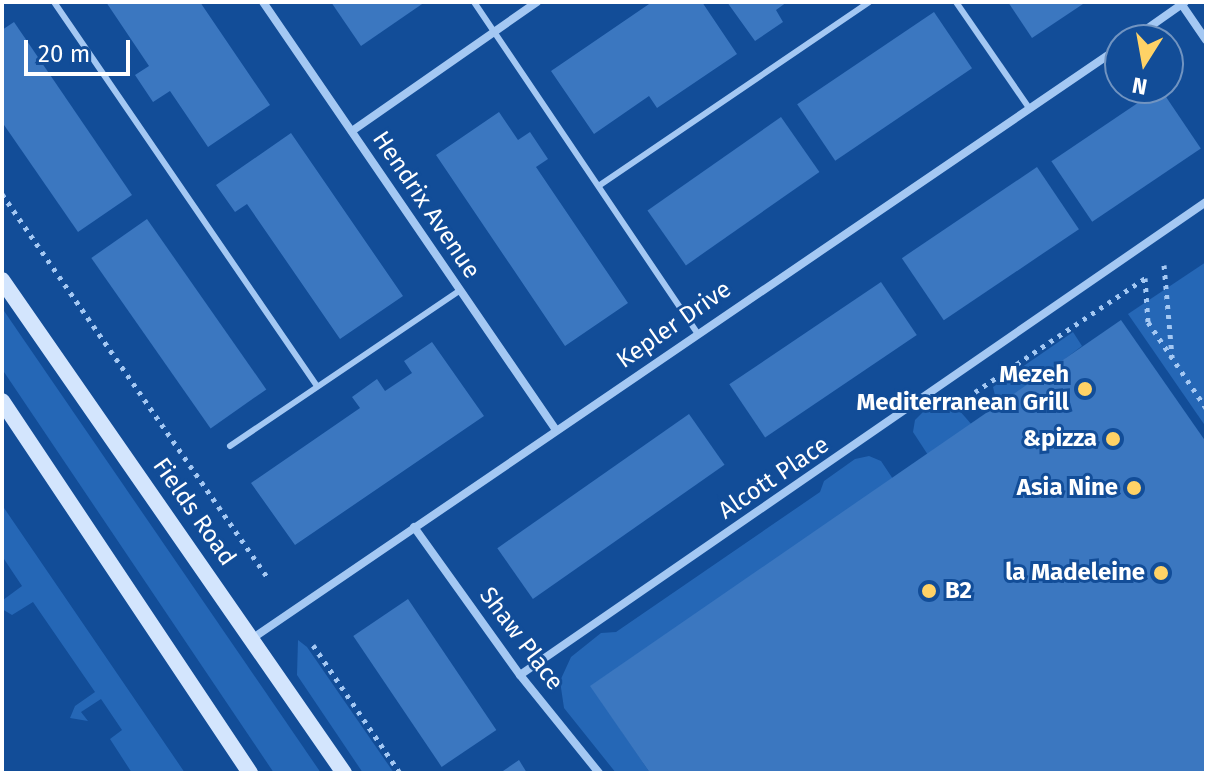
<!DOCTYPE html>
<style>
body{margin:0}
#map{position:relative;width:1208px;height:775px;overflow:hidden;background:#124d98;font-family:"Fira Sans",sans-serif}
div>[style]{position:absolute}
.green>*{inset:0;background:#2567b6}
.building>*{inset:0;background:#3b77c0;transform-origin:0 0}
.path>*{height:5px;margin-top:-2.5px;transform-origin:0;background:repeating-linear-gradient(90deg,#a4c8f3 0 4px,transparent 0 10px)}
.lane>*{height:6px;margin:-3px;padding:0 3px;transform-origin:3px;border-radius:3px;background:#a4c8f3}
.street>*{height:8px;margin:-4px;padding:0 4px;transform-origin:4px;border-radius:4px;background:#a4c8f3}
.secondary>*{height:16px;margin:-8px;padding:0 8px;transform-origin:8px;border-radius:8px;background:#d3e5fd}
.dots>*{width:22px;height:22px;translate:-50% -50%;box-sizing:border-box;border:4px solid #124d98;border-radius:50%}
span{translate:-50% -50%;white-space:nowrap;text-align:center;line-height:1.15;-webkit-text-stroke:6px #124d98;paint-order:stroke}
.street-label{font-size:24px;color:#fff}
.poi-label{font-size:24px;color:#fff;font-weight:700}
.right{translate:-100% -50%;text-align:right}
.left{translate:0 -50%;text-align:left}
.frame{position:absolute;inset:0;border:4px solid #fff;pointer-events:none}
.north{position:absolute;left:1104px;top:24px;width:80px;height:80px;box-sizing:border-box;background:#124d98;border:2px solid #7194c1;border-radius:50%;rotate:191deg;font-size:22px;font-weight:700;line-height:32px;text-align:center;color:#fff}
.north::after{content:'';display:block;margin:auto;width:28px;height:36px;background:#ffd266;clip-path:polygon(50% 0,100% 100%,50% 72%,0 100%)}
.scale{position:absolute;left:24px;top:40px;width:106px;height:36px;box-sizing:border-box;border:4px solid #fff;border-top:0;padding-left:10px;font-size:24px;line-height:28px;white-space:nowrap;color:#fff;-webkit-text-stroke:6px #124d98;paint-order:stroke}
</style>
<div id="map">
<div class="green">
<i style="clip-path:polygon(1206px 262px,1206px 427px,1128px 314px)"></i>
<i style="clip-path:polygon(2px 308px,321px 773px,274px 773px,2px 369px)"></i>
<i style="clip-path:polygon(1073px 332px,1082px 346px,1001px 407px,997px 404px,993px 387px)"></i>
<i style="clip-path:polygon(943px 406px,959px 410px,972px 425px,928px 455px,913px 432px,915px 420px,925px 410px)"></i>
<i style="clip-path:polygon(869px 456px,881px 461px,893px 479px,591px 686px,650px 773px,616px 773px,564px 708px,560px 681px,571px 657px,601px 633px,616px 632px,820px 492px,824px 481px,855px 459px)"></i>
<i style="clip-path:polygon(2px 505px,140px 707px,185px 773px,132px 773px,110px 739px,122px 730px,101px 699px,81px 712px,88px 721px,70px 718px,75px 706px,95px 692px,33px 602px,12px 615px,2px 609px,3px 600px,22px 586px,2px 556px)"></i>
<i style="clip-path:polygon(298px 640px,307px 647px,394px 773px,363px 773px,297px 675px)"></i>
</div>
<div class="building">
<i style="clip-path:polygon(106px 2px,200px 2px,270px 105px,208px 147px,170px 91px,153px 102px,135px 75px,149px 66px)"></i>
<i style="clip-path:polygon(331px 2px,425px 2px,361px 46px)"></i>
<i style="clip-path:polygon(652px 2px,702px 2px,737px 54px,657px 108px,649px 96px,594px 134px,551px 71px)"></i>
<i style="clip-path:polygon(727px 2px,787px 2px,776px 10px,783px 22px,755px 41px)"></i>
<i style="clip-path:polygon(1008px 2px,1086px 2px,1032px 38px)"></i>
<i style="left:934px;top:12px;width:68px;height:165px;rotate:56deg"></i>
<i style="clip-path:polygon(14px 22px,132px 195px,78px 232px,2px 122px,2px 30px)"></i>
<i style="left:1160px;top:88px;width:73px;height:131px;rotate:56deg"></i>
<i style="clip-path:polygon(499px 112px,518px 140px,530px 132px,548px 159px,536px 167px,628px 303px,565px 346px,436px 155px)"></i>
<i style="left:781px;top:117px;width:67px;height:163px;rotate:55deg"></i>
<i style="clip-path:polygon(291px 133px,403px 296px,340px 339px,247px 204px,235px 212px,216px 185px)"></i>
<i style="left:1037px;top:167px;width:75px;height:163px;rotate:56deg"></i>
<i style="left:147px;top:219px;width:208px;height:68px;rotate:55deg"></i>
<i style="left:881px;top:282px;width:64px;height:183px;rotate:56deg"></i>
<i style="clip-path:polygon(1121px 320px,1206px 442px,1206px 773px,650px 773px,590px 686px)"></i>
<i style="clip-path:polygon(432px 342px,484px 416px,295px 545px,251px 483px,360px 408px,352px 397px,377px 379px,385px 391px,412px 373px,404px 361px)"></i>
<i style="left:689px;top:414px;width:62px;height:234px;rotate:55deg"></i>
<i style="left:408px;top:599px;width:158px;height:66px;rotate:56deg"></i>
<i style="clip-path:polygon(519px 760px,527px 773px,500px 773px)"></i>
</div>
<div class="path">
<i style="left:2px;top:194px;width:466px;rotate:55.3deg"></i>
<i style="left:1164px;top:265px;width:92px;rotate:85deg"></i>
<i style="left:975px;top:392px;width:205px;rotate:-33.8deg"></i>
<i style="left:1145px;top:278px;width:44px;rotate:86.1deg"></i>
<i style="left:1148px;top:322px;width:104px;rotate:56deg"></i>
<i style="left:313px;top:645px;width:155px;rotate:55.8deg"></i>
</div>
<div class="lane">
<i style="left:54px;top:2px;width:465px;rotate:55.6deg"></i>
<i style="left:474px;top:2px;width:399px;rotate:56deg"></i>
<i style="left:956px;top:2px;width:129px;rotate:55.4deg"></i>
<i style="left:600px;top:185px;width:325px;rotate:-34.2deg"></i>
<i style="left:230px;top:446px;width:277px;rotate:-34.1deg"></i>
</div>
<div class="street">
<i style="left:263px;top:2px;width:519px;rotate:55.61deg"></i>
<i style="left:1180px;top:2px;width:46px;rotate:55.6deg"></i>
<i style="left:1131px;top:40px;width:66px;rotate:-35.1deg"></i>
<i style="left:352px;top:131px;width:226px;rotate:-34.9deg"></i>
<i style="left:414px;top:527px;width:182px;rotate:54.4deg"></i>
<i style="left:520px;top:675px;width:126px;rotate:51.1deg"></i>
<i style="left:253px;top:638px;width:1049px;rotate:-34.28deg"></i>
<i style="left:520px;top:675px;width:833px;rotate:-34.59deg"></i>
</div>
<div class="secondary">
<i style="left:2px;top:280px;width:600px;rotate:55.25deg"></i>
<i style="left:2px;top:401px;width:447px;rotate:56.3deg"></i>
</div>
<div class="dots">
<i style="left:1085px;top:389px;background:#ffd266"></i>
<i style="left:1113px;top:439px;background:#ffd266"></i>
<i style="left:1134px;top:488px;background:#ffd266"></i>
<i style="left:1161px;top:573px;background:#ffd266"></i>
<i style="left:929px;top:591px;background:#ffd266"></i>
</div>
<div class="street-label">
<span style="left:426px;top:205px;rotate:56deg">Hendrix Avenue</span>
<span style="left:674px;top:325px;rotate:-35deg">Kepler Drive</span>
<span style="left:774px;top:478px;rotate:-34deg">Alcott Place</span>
<span style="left:194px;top:512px;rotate:55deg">Fields Road</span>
<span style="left:521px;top:639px;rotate:53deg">Shaw Place</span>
</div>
<div class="poi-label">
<span class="right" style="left:1069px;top:389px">Mezeh<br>Mediterranean Grill</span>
<span class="right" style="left:1097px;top:439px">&amp;pizza</span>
<span class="right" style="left:1118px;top:488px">Asia Nine</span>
<span class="right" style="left:1145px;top:573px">la Madeleine</span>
<span class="left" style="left:945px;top:591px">B2</span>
</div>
<div class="frame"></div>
<div class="north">N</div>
<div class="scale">20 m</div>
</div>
